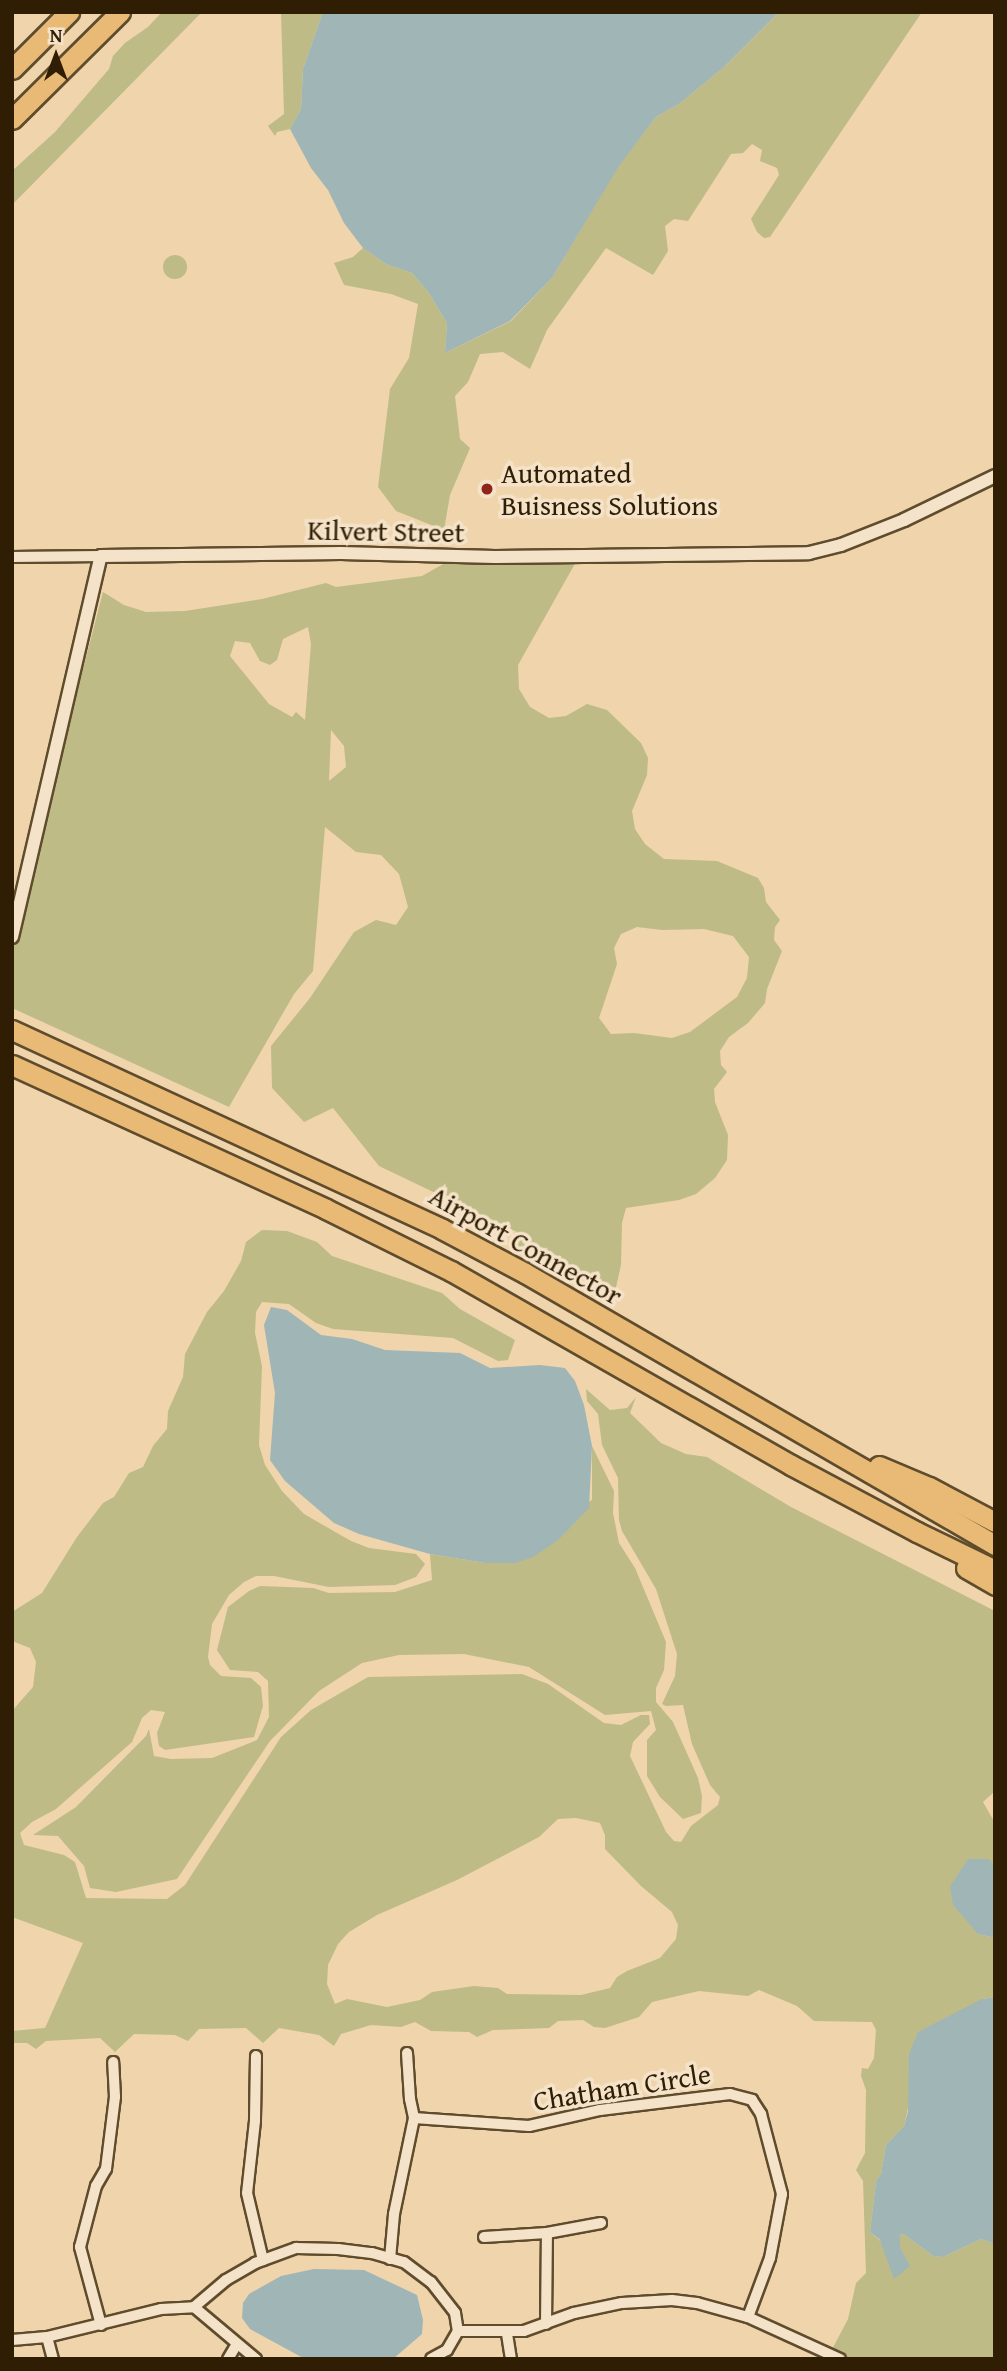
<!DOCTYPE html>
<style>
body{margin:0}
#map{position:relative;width:1007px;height:2371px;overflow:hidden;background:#efd4ac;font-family:"Gentium Book Plus",serif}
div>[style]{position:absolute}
.green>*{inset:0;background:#bebb86}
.round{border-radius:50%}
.water>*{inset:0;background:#9fb5b6}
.roads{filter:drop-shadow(2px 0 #5f4c2d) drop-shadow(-2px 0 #5f4c2d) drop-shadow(0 2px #5f4c2d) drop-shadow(0 -2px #5f4c2d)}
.minor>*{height:10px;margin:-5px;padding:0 5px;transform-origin:5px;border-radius:5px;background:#f5e3c9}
.tertiary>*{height:12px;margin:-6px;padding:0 6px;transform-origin:6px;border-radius:6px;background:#f5e3c9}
.motorway>*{height:19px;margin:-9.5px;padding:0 9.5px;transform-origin:9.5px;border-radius:9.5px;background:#e8ba76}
.dots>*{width:19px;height:19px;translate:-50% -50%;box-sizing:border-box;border:4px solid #f5e3c9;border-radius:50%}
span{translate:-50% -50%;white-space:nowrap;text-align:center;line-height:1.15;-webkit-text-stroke:7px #f5e3c9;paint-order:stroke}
.poi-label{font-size:28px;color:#2f1e03}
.left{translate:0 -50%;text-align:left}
.street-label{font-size:28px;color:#2f1e03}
.frame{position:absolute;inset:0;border:14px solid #2f1e03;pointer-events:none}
.north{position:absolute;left:21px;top:21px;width:70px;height:70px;-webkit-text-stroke:5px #f5e3c9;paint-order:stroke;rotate:0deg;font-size:19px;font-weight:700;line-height:28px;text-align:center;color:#2f1e03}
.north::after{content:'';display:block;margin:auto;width:24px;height:32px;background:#2f1e03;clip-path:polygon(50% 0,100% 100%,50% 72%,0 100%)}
</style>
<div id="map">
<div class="green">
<i style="clip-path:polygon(162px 12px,202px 12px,12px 205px,12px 171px,55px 132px,109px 69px,113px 56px,125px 43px,148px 27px)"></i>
<i style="clip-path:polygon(281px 12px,323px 12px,303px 69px,301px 109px,290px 129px,277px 132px,275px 136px,268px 126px,284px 114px)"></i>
<i style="clip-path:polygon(779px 12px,922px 12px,770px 237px,764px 238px,757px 232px,751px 219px,779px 175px,777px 168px,760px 161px,762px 150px,752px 144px,743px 153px,731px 154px,688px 221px,674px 219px,665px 226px,668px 251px,653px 275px,606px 248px,547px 330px,530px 369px,503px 352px,480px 354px,468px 382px,455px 396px,460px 439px,470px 448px,450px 495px,444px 530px,396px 511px,378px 487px,390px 389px,409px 358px,418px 304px,391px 294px,344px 285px,334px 263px,353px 257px,363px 248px,386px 264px,412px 273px,429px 293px,447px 323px,445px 353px,511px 321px,552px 278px,619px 165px,656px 117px,679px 104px,724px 67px)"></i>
<i class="round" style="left:163px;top:255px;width:24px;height:24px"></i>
<i style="clip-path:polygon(evenodd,447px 557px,577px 560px,518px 665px,519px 689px,530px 707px,549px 718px,566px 716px,587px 704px,607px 710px,641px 743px,648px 758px,647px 775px,632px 811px,635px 829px,645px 844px,664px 859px,717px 861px,758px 878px,764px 888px,766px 902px,780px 920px,775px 927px,774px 940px,782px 951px,767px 989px,765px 1003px,748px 1023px,729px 1037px,720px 1051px,721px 1065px,727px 1072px,714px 1089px,715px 1102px,728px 1135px,727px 1160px,715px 1178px,696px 1194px,679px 1200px,626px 1208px,622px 1223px,621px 1265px,614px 1296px,514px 1247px,517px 1232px,379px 1166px,333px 1108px,304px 1122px,272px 1088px,271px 1046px,310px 998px,354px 932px,376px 920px,396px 925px,408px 907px,399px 874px,381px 855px,356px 852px,325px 827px,313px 971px,294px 994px,229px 1107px,12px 1008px,12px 944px,103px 592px,124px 605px,146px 612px,185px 611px,262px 599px,326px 583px,336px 587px,422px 576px,445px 563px,447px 557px,308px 627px,311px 644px,305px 720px,296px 712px,292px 717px,269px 704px,230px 656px,235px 641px,250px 643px,260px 661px,270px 665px,277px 660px,283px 639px,308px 627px,447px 557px,331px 730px,344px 746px,346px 767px,329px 781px,331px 730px,447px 557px,637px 927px,662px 930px,704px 929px,733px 936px,749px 957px,747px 978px,737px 997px,690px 1032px,672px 1038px,634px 1033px,611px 1034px,599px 1018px,617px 964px,614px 948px,621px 934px,637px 927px)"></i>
<i style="clip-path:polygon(evenodd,262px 1230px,287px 1231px,317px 1242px,332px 1256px,442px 1293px,460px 1309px,515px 1340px,508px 1360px,498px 1361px,453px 1338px,333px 1329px,316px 1323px,289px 1304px,262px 1302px,256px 1312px,255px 1333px,262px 1366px,259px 1445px,265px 1465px,282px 1491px,304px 1514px,351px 1541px,369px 1548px,416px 1554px,425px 1564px,416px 1577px,395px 1585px,329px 1587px,274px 1576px,256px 1576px,244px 1582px,229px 1595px,212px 1624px,208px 1657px,210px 1665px,221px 1676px,251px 1678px,261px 1687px,263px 1706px,254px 1737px,165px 1750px,159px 1746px,157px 1733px,165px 1712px,151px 1710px,142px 1718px,132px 1742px,56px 1809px,32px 1822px,20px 1833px,24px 1845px,64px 1855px,75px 1862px,86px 1898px,167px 1899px,185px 1885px,281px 1737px,311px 1710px,368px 1677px,522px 1674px,548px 1684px,604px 1723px,621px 1725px,641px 1715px,649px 1715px,650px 1724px,633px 1742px,630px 1756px,666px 1832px,674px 1841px,681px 1842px,691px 1826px,718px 1805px,720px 1797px,710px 1785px,692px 1744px,683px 1705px,666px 1706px,662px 1704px,675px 1676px,677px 1654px,656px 1589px,622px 1531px,619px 1520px,618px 1478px,602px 1445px,598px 1414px,587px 1401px,586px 1389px,610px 1410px,627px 1408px,636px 1397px,630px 1413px,661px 1443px,686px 1454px,707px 1457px,791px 1507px,995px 1611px,995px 1791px,983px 1802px,995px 1823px,995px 1865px,987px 1859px,978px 1934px,995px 1938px,995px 1997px,982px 1999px,910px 2099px,904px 2126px,886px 2145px,881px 2174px,876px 2181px,870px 2232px,909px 2266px,900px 2247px,899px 2234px,905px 2235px,933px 2256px,943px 2257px,981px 2239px,995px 2244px,995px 2359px,827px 2359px,848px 2319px,856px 2283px,866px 2273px,863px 2181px,856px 2170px,865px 2153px,866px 2090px,861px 2076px,862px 2068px,868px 2069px,874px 2058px,876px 2030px,872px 2022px,814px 2021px,797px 2006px,759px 1990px,748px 1996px,699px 1991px,652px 2002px,639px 2017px,605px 2028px,594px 2027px,583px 2020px,558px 2021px,549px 2028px,493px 2030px,477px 2037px,469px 2032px,431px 2031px,415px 2022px,401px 2027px,371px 2025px,341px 2034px,334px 2046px,319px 2035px,279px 2028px,263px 2043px,246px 2028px,199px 2029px,188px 2041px,175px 2035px,134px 2034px,115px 2052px,100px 2038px,46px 2041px,36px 2049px,27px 2043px,12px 2043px,12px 2031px,45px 2028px,83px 1943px,12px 1917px,12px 1711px,33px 1687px,36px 1662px,30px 1648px,12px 1641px,12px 1612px,42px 1593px,77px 1537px,103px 1503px,114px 1497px,129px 1473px,143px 1467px,153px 1446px,167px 1429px,168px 1411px,183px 1377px,185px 1354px,207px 1312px,224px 1291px,241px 1261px,246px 1242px,262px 1230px,576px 1818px,600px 1823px,605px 1835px,605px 1849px,641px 1886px,672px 1912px,678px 1925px,676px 1939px,660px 1958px,627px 1971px,617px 1977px,610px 1988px,581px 1995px,507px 1994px,498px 1988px,474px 1986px,432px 1992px,420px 2000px,387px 2007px,347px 1999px,335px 2004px,327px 1984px,328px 1965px,338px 1944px,349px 1932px,377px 1915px,457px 1880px,539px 1837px,558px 1819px,576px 1818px)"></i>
<i style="clip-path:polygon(592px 1446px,614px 1491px,613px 1513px,619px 1543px,635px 1568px,666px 1642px,664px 1670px,656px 1688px,656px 1702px,673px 1722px,698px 1778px,702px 1796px,701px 1813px,683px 1819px,660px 1797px,647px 1776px,647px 1740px,656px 1730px,651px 1711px,605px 1715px,529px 1667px,464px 1654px,399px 1655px,362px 1663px,319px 1691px,270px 1741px,177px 1879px,116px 1892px,90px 1888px,84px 1866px,58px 1836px,33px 1835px,76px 1807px,146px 1736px,149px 1729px,154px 1756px,171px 1759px,212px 1758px,257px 1740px,269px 1717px,268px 1681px,258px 1672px,230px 1670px,217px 1650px,228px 1607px,249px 1591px,260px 1586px,313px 1588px,329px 1593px,395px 1592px,432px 1580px,430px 1554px,485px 1563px,592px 1500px)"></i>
</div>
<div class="water">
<i style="clip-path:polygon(323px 12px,779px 12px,724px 67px,679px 104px,656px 117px,619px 166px,552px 278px,510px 321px,445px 353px,447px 323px,429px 293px,412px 273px,386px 264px,363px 248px,344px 223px,328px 190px,311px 168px,290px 129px,301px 109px,303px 69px)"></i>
<i style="clip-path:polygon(271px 1307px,287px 1310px,321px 1335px,352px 1339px,385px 1350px,460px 1353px,490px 1368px,540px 1365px,565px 1368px,575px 1381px,584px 1405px,592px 1446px,589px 1508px,557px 1541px,533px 1557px,515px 1563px,485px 1563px,430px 1554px,359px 1534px,334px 1523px,285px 1481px,270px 1460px,275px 1393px,264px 1325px)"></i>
<i style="clip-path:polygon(968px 1859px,988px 1859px,995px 1865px,995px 1938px,978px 1934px,953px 1905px,950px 1887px)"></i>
<i style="clip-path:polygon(995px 1997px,995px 2244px,981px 2239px,943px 2257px,933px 2256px,905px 2235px,900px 2234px,900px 2247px,910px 2266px,894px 2279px,880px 2240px,870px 2232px,876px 2181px,881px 2174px,886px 2145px,904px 2126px,908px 2111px,909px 2054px,918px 2032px,982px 1999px)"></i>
<i style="clip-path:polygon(314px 2269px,364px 2270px,417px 2295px,423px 2320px,422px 2334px,393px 2359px,305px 2359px,250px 2329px,242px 2318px,243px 2303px,249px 2294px,281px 2276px)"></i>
</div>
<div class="roads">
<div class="minor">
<i style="left:12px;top:557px;width:89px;rotate:-0.6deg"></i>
<i style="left:407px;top:2053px;width:46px;rotate:86.3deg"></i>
<i style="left:410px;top:2099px;width:19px;rotate:78deg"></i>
<i style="left:256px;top:2056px;width:65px;rotate:90.9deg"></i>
<i style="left:255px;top:2121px;width:72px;rotate:96.3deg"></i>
<i style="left:247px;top:2193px;width:69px;rotate:76.6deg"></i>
<i style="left:484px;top:2237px;width:63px;rotate:-3.6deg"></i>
<i style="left:547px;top:2233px;width:55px;rotate:-10.5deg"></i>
<i style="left:390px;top:2259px;width:45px;rotate:-84.9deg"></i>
<i style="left:394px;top:2214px;width:98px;rotate:-78.2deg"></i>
<i style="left:414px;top:2118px;width:115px;rotate:4deg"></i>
<i style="left:529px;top:2126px;width:73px;rotate:-12.7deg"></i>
<i style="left:600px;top:2110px;width:131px;rotate:-7deg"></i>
<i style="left:730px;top:2094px;width:23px;rotate:15deg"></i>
<i style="left:752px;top:2100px;width:17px;rotate:57deg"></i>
<i style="left:761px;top:2114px;width:83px;rotate:75.3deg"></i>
<i style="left:782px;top:2194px;width:65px;rotate:100.6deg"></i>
<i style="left:770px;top:2258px;width:63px;rotate:110.4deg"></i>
<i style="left:194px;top:2307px;width:81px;rotate:40deg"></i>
<i style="left:546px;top:2324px;width:91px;rotate:-89.4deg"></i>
<i style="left:101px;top:2325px;width:81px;rotate:-105.1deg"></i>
<i style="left:80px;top:2247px;width:63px;rotate:-75.3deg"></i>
<i style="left:96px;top:2186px;width:20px;rotate:-60deg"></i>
<i style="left:106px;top:2169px;width:73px;rotate:-82.9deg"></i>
<i style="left:115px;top:2097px;width:35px;rotate:-93deg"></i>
<i style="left:458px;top:2331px;width:66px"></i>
<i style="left:524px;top:2331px;width:53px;rotate:-19.8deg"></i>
<i style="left:574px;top:2313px;width:49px;rotate:-11.8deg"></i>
<i style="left:622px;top:2303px;width:50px;rotate:-3.4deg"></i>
<i style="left:672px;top:2300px;width:25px;rotate:7deg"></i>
<i style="left:697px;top:2303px;width:53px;rotate:15.4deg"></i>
<i style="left:748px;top:2317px;width:101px;rotate:24.5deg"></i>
<i style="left:507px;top:2334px;width:25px;rotate:81deg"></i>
<i style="left:47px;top:2337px;width:23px;rotate:75deg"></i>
<i style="left:12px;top:2340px;width:35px;rotate:-5deg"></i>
<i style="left:47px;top:2337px;width:117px;rotate:-13.8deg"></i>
<i style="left:161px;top:2309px;width:33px;rotate:-3deg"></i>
<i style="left:194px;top:2307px;width:42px;rotate:-40.2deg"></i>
<i style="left:226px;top:2280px;width:34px;rotate:-30deg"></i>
<i style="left:255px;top:2263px;width:44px;rotate:-20.1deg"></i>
<i style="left:296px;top:2248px;width:42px;rotate:1.4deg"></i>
<i style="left:338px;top:2249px;width:34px;rotate:7deg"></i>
<i style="left:372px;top:2253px;width:33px;rotate:16deg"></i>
<i style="left:404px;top:2262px;width:34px;rotate:37deg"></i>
<i style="left:431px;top:2282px;width:39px;rotate:52deg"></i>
<i style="left:455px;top:2313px;width:18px;rotate:81deg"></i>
<i style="left:458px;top:2331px;width:22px;rotate:120deg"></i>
<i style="left:447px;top:2350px;width:18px;rotate:151deg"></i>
<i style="left:228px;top:2359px;width:17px;rotate:-59deg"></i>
</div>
<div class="tertiary">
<i style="left:12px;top:937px;width:391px;rotate:-76.9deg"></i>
<i style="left:101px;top:556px;width:240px;rotate:-0.7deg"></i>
<i style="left:341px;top:553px;width:154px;rotate:1.5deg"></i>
<i style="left:495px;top:557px;width:314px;rotate:-0.7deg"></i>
<i style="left:809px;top:553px;width:33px;rotate:-14deg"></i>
<i style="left:841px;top:545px;width:68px;rotate:-21.6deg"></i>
<i style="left:904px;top:520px;width:101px;rotate:-25.8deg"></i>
</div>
<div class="motorway">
<i style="left:12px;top:69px;width:81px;rotate:-45deg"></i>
<i style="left:12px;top:119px;width:152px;rotate:-44.7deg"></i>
<i style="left:12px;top:1030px;width:474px;rotate:24.8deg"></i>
<i style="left:442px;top:1229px;width:94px;rotate:27.9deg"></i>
<i style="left:525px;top:1273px;width:543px;rotate:30.06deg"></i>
<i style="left:12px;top:1065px;width:345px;rotate:24.6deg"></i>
<i style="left:326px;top:1209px;width:140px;rotate:26.4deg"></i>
<i style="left:451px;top:1271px;width:391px;rotate:29.7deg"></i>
<i style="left:791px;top:1465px;width:143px;rotate:28deg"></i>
<i style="left:917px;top:1532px;width:87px;rotate:26deg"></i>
<i style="left:879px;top:1466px;width:54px;rotate:22.8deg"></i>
<i style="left:929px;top:1487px;width:75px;rotate:27.9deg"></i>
<i style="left:966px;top:1568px;width:34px;rotate:30deg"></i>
</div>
</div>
<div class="dots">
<i style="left:487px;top:489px;background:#8f2418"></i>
</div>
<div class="poi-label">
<span class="left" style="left:501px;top:489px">Automated<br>Buisness Solutions</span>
</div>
<div class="street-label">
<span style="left:386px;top:531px;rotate:1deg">Kilvert Street</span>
<span style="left:526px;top:1245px;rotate:29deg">Airport Connector</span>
<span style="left:622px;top:2087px;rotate:-9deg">Chatham Circle</span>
</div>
<div class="frame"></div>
<div class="north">N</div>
</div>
